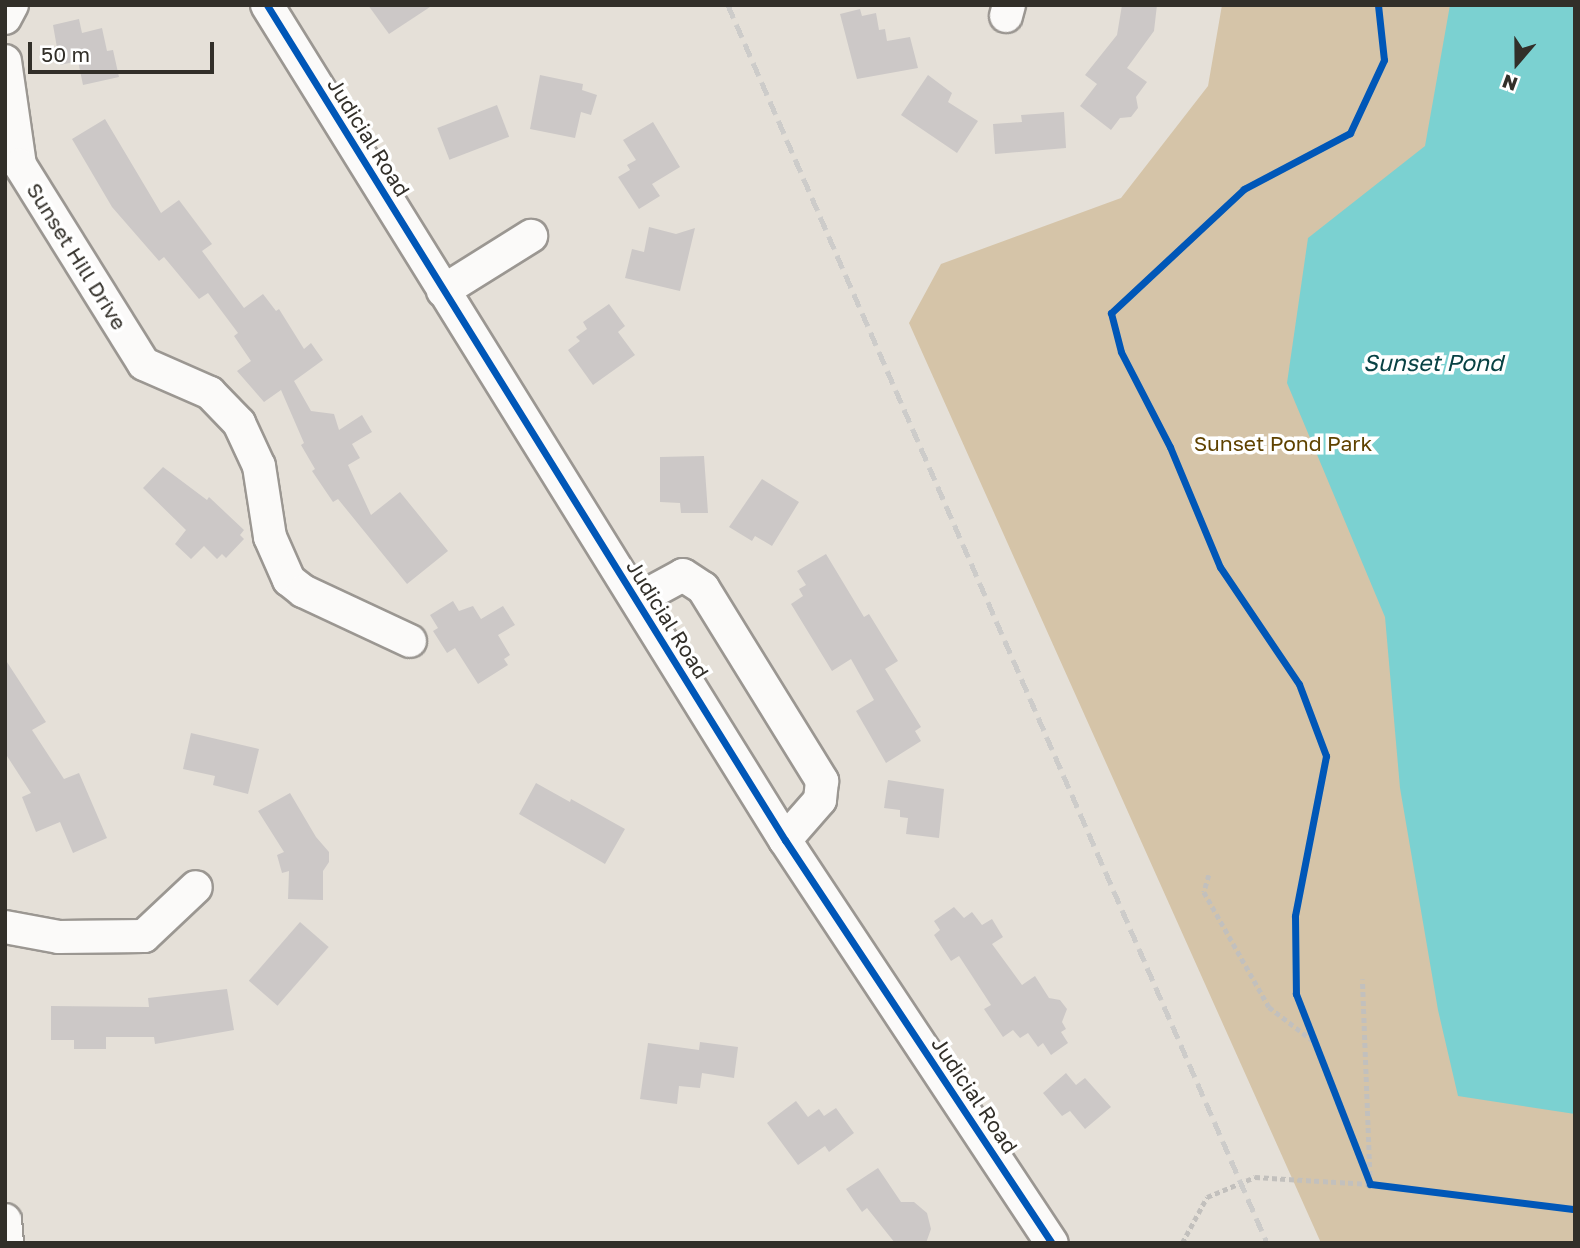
<!DOCTYPE html>
<style>
body{margin:0}
#map{position:relative;width:1580px;height:1248px;overflow:hidden;background:#e5e0d8;font-family:"Golos Text",sans-serif}
div>[style]{position:absolute}
.green>*{inset:0;background:#d5c4a8}
.water>*{inset:0;background:#7bd1d1}
.building>*{inset:0;background:#ccc8c7;transform-origin:0 0}
.path>*{height:4.5px;margin-top:-2.25px;transform-origin:0;background:repeating-linear-gradient(90deg,#c2c0bd 0 5px,transparent 0 8.5px)}
.roads{filter:drop-shadow(2px 0 #9b9792) drop-shadow(-2px 0 #9b9792) drop-shadow(0 2px #9b9792) drop-shadow(0 -2px #9b9792)}
.minor>*{height:32px;margin:-16px;padding:0 16px;transform-origin:16px;border-radius:16px;background:#fbfaf9}
.rail>*{height:5px;margin-top:-2.5px;transform-origin:0;background:repeating-linear-gradient(90deg,#cdccca 0 14px,transparent 0 21px)}
.cycleway>*{height:7px;margin:-3.5px;padding:0 3.5px;transform-origin:3.5px;border-radius:3.5px;background:#0057b8}
span{translate:-50% -50%;white-space:nowrap;text-align:center;line-height:1.15;-webkit-text-stroke:7px #fff;paint-order:stroke}
.street-label{font-size:21px;color:#322f29}
.park-label{font-size:21px;color:#5f4200}
.water-label{font-size:23px;color:#084244;font-style:italic}
.frame{position:absolute;inset:0;border:7px solid #322f29;pointer-events:none}
.north{position:absolute;left:1482px;top:28px;width:70px;height:70px;-webkit-text-stroke:5px #fff;paint-order:stroke;rotate:200deg;font-size:19px;font-weight:700;line-height:28px;text-align:center;color:#322f29}
.north::after{content:'';display:block;margin:auto;width:24px;height:32px;background:#322f29;clip-path:polygon(50% 0,100% 100%,50% 72%,0 100%)}
.scale{position:absolute;left:28px;top:42px;width:186px;height:32px;box-sizing:border-box;border:4px solid #322f29;border-top:0;padding-left:9px;font-size:21px;line-height:24px;white-space:nowrap;color:#322f29;-webkit-text-stroke:5px #fff;paint-order:stroke}
</style>
<div id="map">
<div class="green">
<i style="clip-path:polygon(1222px 5px,1575px 5px,1575px 1243px,1321px 1243px,909px 323px,941px 264px,1121px 198px,1208px 86px)"></i>
</div>
<div class="water">
<i style="clip-path:polygon(1450px 5px,1575px 5px,1575px 1114px,1458px 1096px,1438px 1010px,1400px 788px,1385px 617px,1287px 383px,1308px 238px,1425px 146px)"></i>
</div>
<div class="building">
<i style="clip-path:polygon(368px 5px,433px 5px,389px 34px)"></i>
<i style="clip-path:polygon(1122px 5px,1157px 5px,1154px 31px,1127px 68px,1147px 82px,1136px 97px,1138px 108px,1131px 117px,1120px 118px,1111px 130px,1080px 106px,1097px 84px,1085px 75px,1117px 35px)"></i>
<i style="clip-path:polygon(860px 9px,862px 16px,876px 13px,879px 30px,885px 29px,887px 41px,910px 37px,918px 68px,857px 79px,840px 14px)"></i>
<i style="clip-path:polygon(79px 19px,82px 33px,102px 28px,107px 51px,113px 50px,119px 77px,83px 85px,78px 61px,60px 65px,53px 25px)"></i>
<i style="clip-path:polygon(540px 75px,583px 84px,582px 90px,597px 95px,591px 115px,581px 112px,575px 138px,530px 129px)"></i>
<i style="clip-path:polygon(928px 75px,952px 93px,948px 102px,978px 121px,957px 153px,901px 115px)"></i>
<i style="left:497px;top:105px;width:34px;height:64px;rotate:69deg"></i>
<i style="clip-path:polygon(1064px 112px,1066px 148px,995px 154px,993px 124px,1022px 122px,1021px 115px)"></i>
<i style="clip-path:polygon(105px 119px,161px 213px,179px 200px,212px 244px,202px 251px,244px 308px,263px 294px,276px 311px,279px 309px,304px 349px,311px 343px,323px 360px,294px 381px,311px 411px,334px 414px,339px 430px,362px 415px,372px 432px,352px 444px,360px 458px,348px 465px,371px 515px,400px 492px,448px 551px,407px 584px,338px 499px,333px 502px,312px 471px,315px 469px,301px 445px,304px 443px,281px 390px,264px 402px,237px 371px,251px 361px,234px 336px,238px 333px,208px 293px,199px 299px,164px 257px,159px 261px,112px 207px,72px 139px)"></i>
<i style="clip-path:polygon(653px 122px,680px 167px,652px 184px,660px 196px,639px 209px,618px 177px,630px 170px,627px 165px,636px 160px,623px 140px)"></i>
<i style="clip-path:polygon(649px 227px,676px 234px,695px 228px,680px 291px,625px 278px,632px 249px,644px 252px)"></i>
<i style="clip-path:polygon(609px 304px,625px 326px,618px 332px,635px 355px,593px 385px,568px 350px,580px 341px,576px 337px,587px 329px,583px 322px)"></i>
<i style="clip-path:polygon(704px 456px,708px 513px,681px 513px,680px 503px,660px 502px,660px 457px)"></i>
<i style="clip-path:polygon(163px 467px,207px 500px,209px 497px,244px 530px,240px 535px,244px 539px,226px 558px,222px 554px,217px 559px,204px 546px,191px 559px,175px 544px,186px 530px,143px 488px)"></i>
<i style="clip-path:polygon(762px 479px,799px 502px,772px 546px,755px 536px,752px 541px,729px 527px)"></i>
<i style="clip-path:polygon(826px 554px,864px 617px,869px 614px,898px 661px,885px 669px,921px 727px,915px 731px,921px 741px,886px 763px,856px 711px,874px 700px,851px 659px,832px 671px,791px 604px,803px 596px,799px 589px,806px 585px,797px 571px)"></i>
<i style="clip-path:polygon(453px 601px,459px 611px,473px 606px,481px 619px,503px 606px,515px 625px,498px 635px,510px 655px,504px 659px,508px 665px,478px 684px,455px 648px,447px 653px,433px 631px,438px 628px,430px 615px)"></i>
<i style="clip-path:polygon(5px 659px,46px 722px,32px 730px,64px 779px,79px 773px,107px 838px,73px 853px,60px 822px,36px 832px,22px 797px,31px 793px,5px 753px)"></i>
<i style="clip-path:polygon(191px 733px,259px 749px,248px 794px,213px 785px,215px 776px,183px 769px)"></i>
<i style="clip-path:polygon(888px 780px,944px 789px,939px 838px,906px 834px,908px 818px,900px 817px,900px 810px,884px 808px)"></i>
<i style="clip-path:polygon(536px 783px,570px 802px,571px 799px,625px 829px,605px 864px,519px 814px)"></i>
<i style="clip-path:polygon(290px 793px,316px 837px,329px 852px,329px 862px,323px 871px,323px 900px,288px 899px,289px 871px,282px 873px,277px 855px,284px 852px,258px 811px)"></i>
<i style="clip-path:polygon(954px 907px,964px 918px,972px 912px,982px 925px,992px 919px,1003px 937px,992px 944px,1022px 985px,1035px 976px,1049px 998px,1060px 1000px,1067px 1009px,1062px 1022px,1066px 1029px,1061px 1032px,1068px 1043px,1051px 1055px,1043px 1043px,1038px 1047px,1028px 1033px,1020px 1038px,1013px 1030px,1003px 1037px,984px 1009px,991px 1005px,959px 956px,951px 961px,934px 935px,940px 930px,934px 921px)"></i>
<i style="left:300px;top:922px;width:38px;height:78px;rotate:41deg"></i>
<i style="clip-path:polygon(227px 989px,234px 1030px,155px 1044px,154px 1037px,106px 1037px,106px 1049px,74px 1049px,74px 1040px,51px 1040px,51px 1006px,149px 1007px,148px 998px)"></i>
<i style="clip-path:polygon(700px 1042px,738px 1047px,734px 1078px,702px 1073px,700px 1088px,679px 1086px,677px 1104px,640px 1099px,648px 1043px,699px 1050px)"></i>
<i style="clip-path:polygon(1066px 1073px,1076px 1085px,1085px 1078px,1111px 1107px,1085px 1129px,1070px 1111px,1062px 1116px,1043px 1093px)"></i>
<i style="clip-path:polygon(796px 1101px,808px 1117px,819px 1109px,824px 1116px,836px 1108px,854px 1133px,829px 1152px,825px 1146px,798px 1165px,767px 1123px)"></i>
<i style="clip-path:polygon(878px 1168px,901px 1202px,914px 1202px,927px 1213px,931px 1229px,926px 1243px,895px 1243px,867px 1208px,862px 1212px,846px 1189px)"></i>
</div>
<div class="path">
<i style="left:1209px;top:875px;width:18px;rotate:106deg"></i>
<i style="left:1204px;top:892px;width:132px;rotate:60.5deg"></i>
<i style="left:1269px;top:1007px;width:59px;rotate:37.5deg"></i>
<i style="left:1182px;top:1243px;width:52px;rotate:-61.5deg"></i>
<i style="left:1207px;top:1197px;width:52px;rotate:-22.6deg"></i>
<i style="left:1255px;top:1177px;width:115px;rotate:3.5deg"></i>
<i style="left:1370px;top:1184px;width:205px;rotate:-92.2deg"></i>
</div>
<div class="roads">
<div class="minor">
<i style="left:267px;top:5px;width:983px;rotate:58.19deg"></i>
<i style="left:785px;top:840px;width:483px;rotate:56.5deg"></i>
<i style="left:1006px;top:16px;width:11px;rotate:-75deg"></i>
<i style="left:5px;top:18px;width:15px;rotate:-62deg"></i>
<i style="left:5px;top:61px;width:105px;rotate:81.8deg"></i>
<i style="left:20px;top:165px;width:234px;rotate:58.1deg"></i>
<i style="left:144px;top:364px;width:72px;rotate:23.7deg"></i>
<i style="left:210px;top:393px;width:42px;rotate:46deg"></i>
<i style="left:239px;top:423px;width:47px;rotate:65.1deg"></i>
<i style="left:259px;top:466px;width:72px;rotate:81.2deg"></i>
<i style="left:270px;top:537px;width:47px;rotate:66.2deg"></i>
<i style="left:289px;top:580px;width:18px;rotate:38deg"></i>
<i style="left:303px;top:591px;width:118px;rotate:25deg"></i>
<i style="left:443px;top:291px;width:104px;rotate:-32deg"></i>
<i style="left:637px;top:600px;width:52px;rotate:-28.5deg"></i>
<i style="left:683px;top:575px;width:24px;rotate:33deg"></i>
<i style="left:703px;top:588px;width:227px;rotate:58.3deg"></i>
<i style="left:822px;top:781px;width:19px;rotate:96deg"></i>
<i style="left:820px;top:800px;width:53px;rotate:131.2deg"></i>
<i style="left:5px;top:927px;width:55px;rotate:10.5deg"></i>
<i style="left:59px;top:937px;width:85px;rotate:-0.7deg"></i>
<i style="left:144px;top:936px;width:71px;rotate:-43.3deg"></i>
<i style="left:5px;top:1220px;width:23px;rotate:85deg"></i>
</div>
</div>
<div class="rail">
<i style="left:728px;top:5px;width:1350px;rotate:66.47deg"></i>
</div>
<div class="cycleway">
<i style="left:267px;top:5px;width:983px;rotate:58.19deg"></i>
<i style="left:785px;top:840px;width:483px;rotate:56.5deg"></i>
<i style="left:1378px;top:5px;width:55px;rotate:83.8deg"></i>
<i style="left:1384px;top:60px;width:81px;rotate:115deg"></i>
<i style="left:1350px;top:133px;width:120px;rotate:152.2deg"></i>
<i style="left:1244px;top:189px;width:182px;rotate:137deg"></i>
<i style="left:1111px;top:313px;width:40px;rotate:75.6deg"></i>
<i style="left:1121px;top:352px;width:107px;rotate:62.7deg"></i>
<i style="left:1170px;top:447px;width:130px;rotate:67.4deg"></i>
<i style="left:1220px;top:567px;width:141px;rotate:56deg"></i>
<i style="left:1299px;top:684px;width:77px;rotate:69.4deg"></i>
<i style="left:1326px;top:756px;width:163px;rotate:101deg"></i>
<i style="left:1295px;top:916px;width:78px;rotate:89.3deg"></i>
<i style="left:1296px;top:994px;width:204px;rotate:68.7deg"></i>
<i style="left:1370px;top:1184px;width:207px;rotate:7deg"></i>
</div>
<div class="street-label">
<span style="left:369px;top:137px;rotate:58deg">Judicial Road</span>
<span style="left:77px;top:256px;rotate:58deg">Sunset Hill Drive</span>
<span style="left:668px;top:619px;rotate:58deg">Judicial Road</span>
<span style="left:975px;top:1095px;rotate:56deg">Judicial Road</span>
</div>
<div class="park-label">
<span style="left:1283px;top:443px">Sunset Pond Park</span>
</div>
<div class="water-label">
<span style="left:1433px;top:362px">Sunset Pond</span>
</div>
<div class="frame"></div>
<div class="north">N</div>
<div class="scale">50 m</div>
</div>
